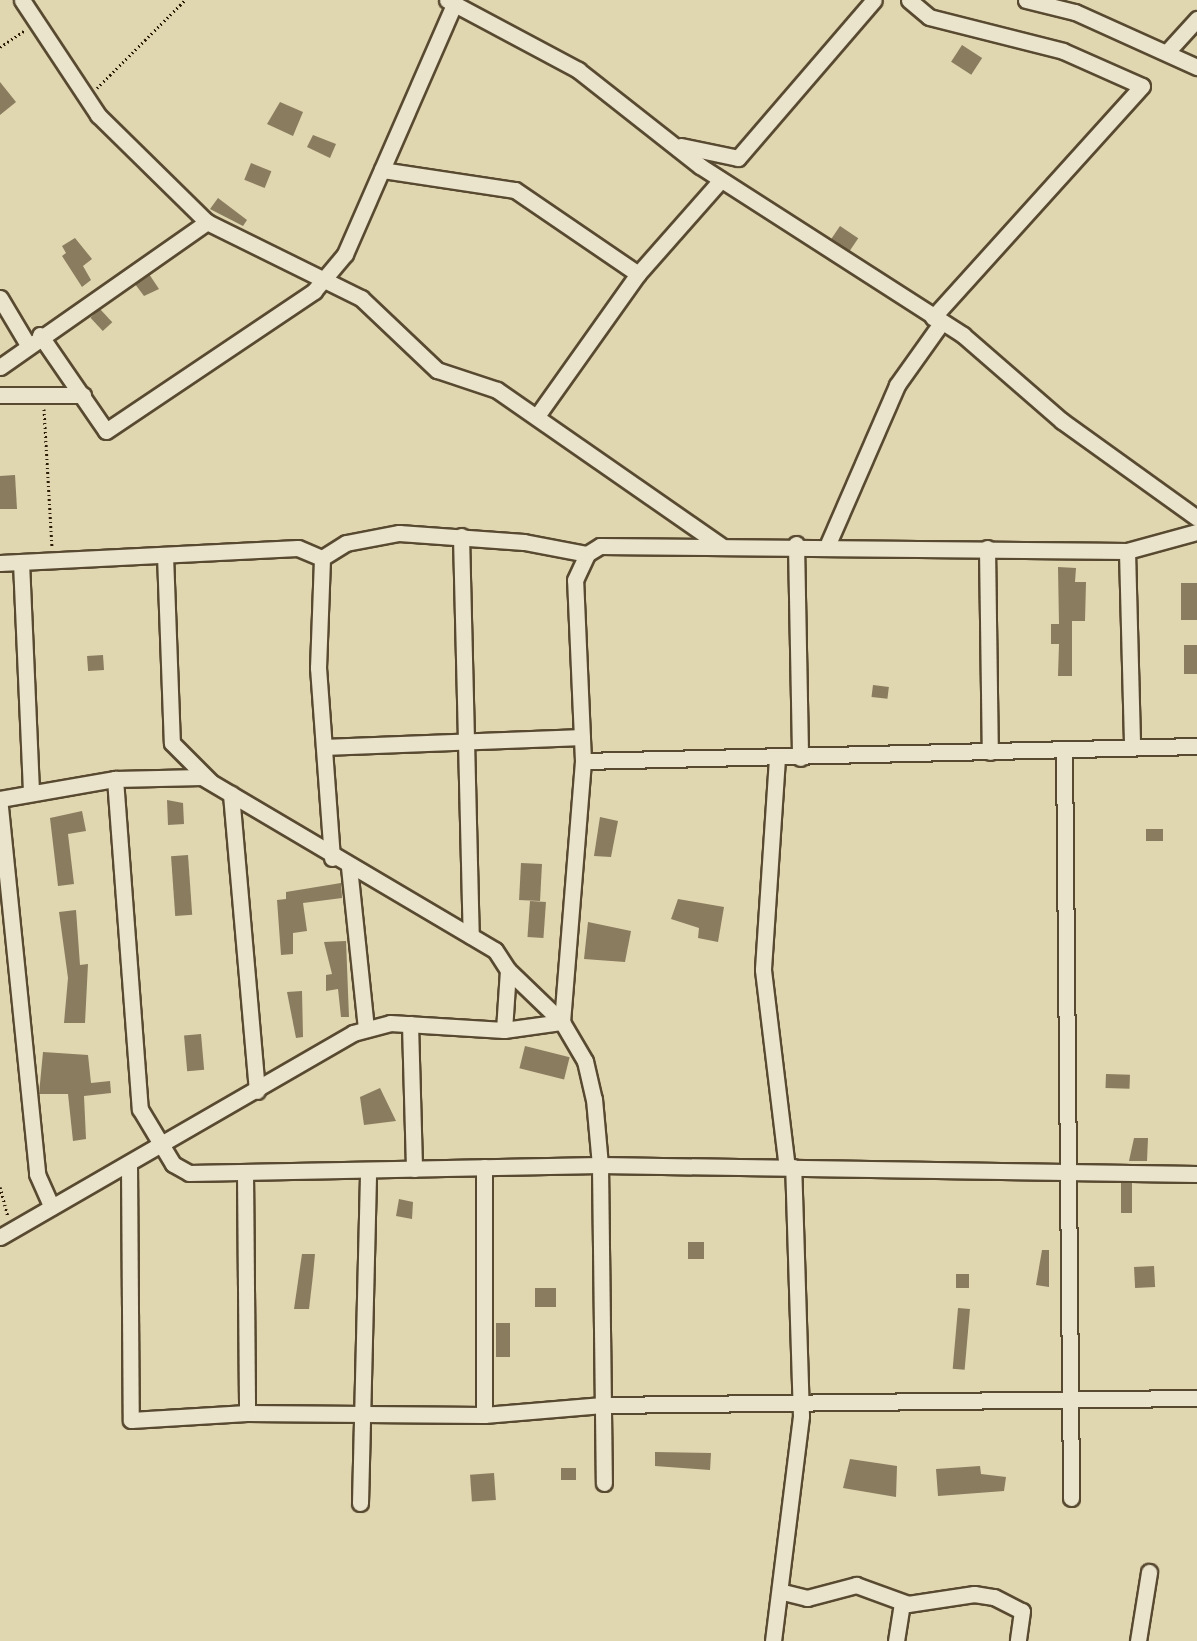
<!DOCTYPE html>
<style>
body{margin:0}
#map{position:relative;width:1197px;height:1641px;overflow:hidden;background:#e0d6b0;font-family:"IM FELL Double Pica",serif}
div>[style]{position:absolute}
.building>*{inset:0;background:#897c5f;transform-origin:0 0}
.path>*{height:3px;margin-top:-1.5px;transform-origin:0;background:repeating-linear-gradient(90deg,#2b1b07 0 1.5px,transparent 0 4.5px)}
.roads{filter:drop-shadow(2px 0 #584a31) drop-shadow(-2px 0 #584a31) drop-shadow(0 2px #584a31) drop-shadow(0 -2px #584a31)}
.street>*{height:15px;margin:-7.5px;padding:0 7.5px;transform-origin:7.5px;border-radius:7.5px;background:#ebe4cc}
span{translate:-50% -50%;white-space:nowrap;text-align:center;line-height:1.15;-webkit-text-stroke:6px #ebe4cc;paint-order:stroke}
</style>
<div id="map">
<div class="building">
<i style="left:962px;top:45px;width:24px;height:20px;rotate:33deg"></i>
<i style="clip-path:polygon(0 82px,16px 102px,0 115px)"></i>
<i style="clip-path:polygon(280px 102px,303px 112px,293px 136px,267px 124px)"></i>
<i style="clip-path:polygon(313px 135px,336px 144px,330px 158px,307px 147px)"></i>
<i style="left:251px;top:163px;width:22px;height:18px;rotate:22deg"></i>
<i style="clip-path:polygon(218px 198px,247px 220px,243px 226px,210px 209px)"></i>
<i style="left:840px;top:226px;width:22px;height:16px;rotate:34deg"></i>
<i style="clip-path:polygon(75px 238px,92px 259px,83px 266px,91px 280px,82px 287px,62px 256px,66px 253px,62px 246px)"></i>
<i style="clip-path:polygon(149px 274px,159px 289px,144px 296px,135px 284px)"></i>
<i style="left:100px;top:309px;width:18px;height:13px;rotate:47deg"></i>
<i style="clip-path:polygon(15px 475px,17px 509px,0 509px,0 476px)"></i>
<i style="clip-path:polygon(1058px 567px,1076px 568px,1075px 582px,1086px 582px,1085px 621px,1072px 621px,1072px 676px,1058px 676px,1059px 644px,1051px 644px,1051px 624px,1059px 624px)"></i>
<i style="left:1181px;top:583px;width:16px;height:37px"></i>
<i style="left:1184px;top:645px;width:13px;height:29px"></i>
<i style="left:103px;top:655px;width:15px;height:16px;rotate:86deg"></i>
<i style="left:873px;top:685px;width:16px;height:12px;rotate:7deg"></i>
<i style="clip-path:polygon(167px 800px,183px 803px,184px 824px,168px 825px)"></i>
<i style="clip-path:polygon(82px 811px,86px 831px,68px 834px,74px 884px,58px 886px,50px 818px)"></i>
<i style="clip-path:polygon(600px 817px,618px 821px,611px 857px,594px 856px)"></i>
<i style="left:1146px;top:829px;width:17px;height:12px"></i>
<i style="left:188px;top:855px;width:60px;height:17px;rotate:86deg"></i>
<i style="left:521px;top:863px;width:21px;height:37px;rotate:3deg"></i>
<i style="clip-path:polygon(341px 883px,342px 898px,303px 903px,307px 931px,293px 933px,293px 954px,281px 955px,277px 900px,286px 899px,286px 892px)"></i>
<i style="clip-path:polygon(678px 899px,724px 907px,718px 942px,698px 938px,699px 928px,671px 919px)"></i>
<i style="left:530px;top:901px;width:16px;height:36px;rotate:4deg"></i>
<i style="clip-path:polygon(76px 910px,80px 965px,88px 964px,85px 1023px,64px 1023px,68px 978px,59px 912px)"></i>
<i style="clip-path:polygon(588px 922px,631px 931px,625px 962px,584px 959px)"></i>
<i style="clip-path:polygon(346px 941px,349px 1017px,341px 1017px,338px 989px,326px 991px,326px 975px,332px 974px,324px 942px)"></i>
<i style="clip-path:polygon(302px 991px,303px 1037px,296px 1038px,287px 992px)"></i>
<i style="left:201px;top:1034px;width:36px;height:17px;rotate:85deg"></i>
<i style="left:525px;top:1046px;width:46px;height:23px;rotate:14deg"></i>
<i style="clip-path:polygon(43px 1052px,88px 1055px,91px 1083px,110px 1081px,111px 1093px,84px 1096px,86px 1139px,73px 1141px,68px 1094px,39px 1094px)"></i>
<i style="left:1106px;top:1074px;width:24px;height:14px;rotate:2deg"></i>
<i style="clip-path:polygon(380px 1088px,396px 1121px,364px 1125px,360px 1097px)"></i>
<i style="clip-path:polygon(1134px 1138px,1148px 1138px,1147px 1161px,1129px 1161px)"></i>
<i style="left:1121px;top:1183px;width:11px;height:30px"></i>
<i style="clip-path:polygon(399px 1199px,413px 1202px,412px 1219px,396px 1216px)"></i>
<i style="left:688px;top:1242px;width:16px;height:17px"></i>
<i style="clip-path:polygon(1042px 1250px,1049px 1250px,1049px 1287px,1036px 1285px)"></i>
<i style="clip-path:polygon(302px 1254px,315px 1254px,313px 1275px,309px 1309px,294px 1309px)"></i>
<i style="left:1154px;top:1266px;width:21px;height:20px;rotate:87deg"></i>
<i style="left:956px;top:1274px;width:13px;height:14px"></i>
<i style="left:535px;top:1288px;width:21px;height:19px"></i>
<i style="left:958px;top:1308px;width:12px;height:61px;rotate:5deg"></i>
<i style="left:496px;top:1323px;width:14px;height:34px"></i>
<i style="clip-path:polygon(655px 1452px,711px 1453px,710px 1470px,655px 1466px)"></i>
<i style="clip-path:polygon(850px 1459px,897px 1466px,896px 1497px,843px 1488px)"></i>
<i style="clip-path:polygon(980px 1466px,981px 1474px,1006px 1477px,1004px 1491px,938px 1496px,936px 1469px)"></i>
<i style="left:561px;top:1468px;width:15px;height:12px"></i>
<i style="left:494px;top:1473px;width:27px;height:24px;rotate:86deg"></i>
</div>
<div class="path">
<i style="left:0;top:47px;width:30px;rotate:-34deg"></i>
<i style="left:97px;top:88px;width:124px;rotate:-45deg"></i>
<i style="left:44px;top:409px;width:138px;rotate:86.7deg"></i>
<i style="left:0;top:1187px;width:30px;rotate:75deg"></i>
</div>
<div class="roads">
<div class="street">
<i style="left:22px;top:0;width:138px;rotate:56.5deg"></i>
<i style="left:98px;top:115px;width:153px;rotate:44.5deg"></i>
<i style="left:207px;top:222px;width:172px;rotate:26.3deg"></i>
<i style="left:361px;top:298px;width:105px;rotate:43.5deg"></i>
<i style="left:437px;top:370px;width:63px;rotate:18.4deg"></i>
<i style="left:497px;top:390px;width:272px;rotate:34.8deg"></i>
<i style="left:447px;top:0;width:149px;rotate:28.1deg"></i>
<i style="left:578px;top:70px;width:155px;rotate:38.2deg"></i>
<i style="left:700px;top:166px;width:313px;rotate:32.7deg"></i>
<i style="left:963px;top:335px;width:131px;rotate:41deg"></i>
<i style="left:1062px;top:421px;width:166px;rotate:35.7deg"></i>
<i style="left:909px;top:0;width:26px;rotate:40deg"></i>
<i style="left:929px;top:17px;width:138px;rotate:14.2deg"></i>
<i style="left:1063px;top:51px;width:86px;rotate:23.9deg"></i>
<i style="left:1142px;top:86px;width:312px;rotate:132.1deg"></i>
<i style="left:1026px;top:0;width:50px;rotate:13.8deg"></i>
<i style="left:1075px;top:12px;width:134px;rotate:24.3deg"></i>
<i style="left:1167px;top:52px;width:45px;rotate:-47.7deg"></i>
<i style="left:681px;top:146px;width:58px;rotate:11.9deg"></i>
<i style="left:738px;top:158px;width:208px;rotate:-49.3deg"></i>
<i style="left:382px;top:170px;width:134px;rotate:8.6deg"></i>
<i style="left:515px;top:190px;width:149px;rotate:34.3deg"></i>
<i style="left:0;top:298px;width:55px;rotate:59.2deg"></i>
<i style="left:40px;top:335px;width:116px;rotate:55.5deg"></i>
<i style="left:106px;top:431px;width:251px;rotate:-33.9deg"></i>
<i style="left:314px;top:291px;width:48px;rotate:-50deg"></i>
<i style="left:345px;top:254px;width:273px;rotate:-66.4deg"></i>
<i style="left:0;top:367px;width:253px;rotate:-35deg"></i>
<i style="left:0;top:395px;width:83px"></i>
<i style="left:537px;top:416px;width:174px;rotate:-54.6deg"></i>
<i style="left:638px;top:274px;width:125px;rotate:-48.6deg"></i>
<i style="left:461px;top:536px;width:400px;rotate:88.6deg"></i>
<i style="left:796px;top:544px;width:214px;rotate:88.9deg"></i>
<i style="left:828px;top:544px;width:173px;rotate:-66.5deg"></i>
<i style="left:897px;top:385px;width:77px;rotate:-54.5deg"></i>
<i style="left:987px;top:548px;width:204px;rotate:89.2deg"></i>
<i style="left:1127px;top:551px;width:196px;rotate:88.5deg"></i>
<i style="left:165px;top:555px;width:188px;rotate:87.9deg"></i>
<i style="left:172px;top:743px;width:54px;rotate:45deg"></i>
<i style="left:21px;top:562px;width:231px;rotate:87.5deg"></i>
<i style="left:0;top:563px;width:298px;rotate:-2.9deg"></i>
<i style="left:298px;top:548px;width:26px;rotate:23deg"></i>
<i style="left:324px;top:747px;width:258px;rotate:-2.2deg"></i>
<i style="left:1064px;top:749px;width:749px;rotate:89.46deg"></i>
<i style="left:777px;top:758px;width:212px;rotate:93.8deg"></i>
<i style="left:763px;top:970px;width:198px;rotate:83.1deg"></i>
<i style="left:583px;top:761px;width:614px;rotate:-1.4deg"></i>
<i style="left:115px;top:779px;width:331px;rotate:85.7deg"></i>
<i style="left:140px;top:1109px;width:64px;rotate:59deg"></i>
<i style="left:173px;top:1164px;width:18px;rotate:29deg"></i>
<i style="left:189px;top:1173px;width:411px;rotate:-1.1deg"></i>
<i style="left:600px;top:1165px;width:597px;rotate:0.86deg"></i>
<i style="left:231px;top:794px;width:298px;rotate:85deg"></i>
<i style="left:0;top:799px;width:117px;rotate:-9.9deg"></i>
<i style="left:115px;top:779px;width:87px;rotate:-1.3deg"></i>
<i style="left:202px;top:777px;width:340px;rotate:30.6deg"></i>
<i style="left:495px;top:950px;width:24px;rotate:57deg"></i>
<i style="left:508px;top:970px;width:60px;rotate:93.8deg"></i>
<i style="left:0;top:807px;width:369px;rotate:84.2deg"></i>
<i style="left:37px;top:1174px;width:36px;rotate:66deg"></i>
<i style="left:332px;top:858px;width:191px;rotate:-94.2deg"></i>
<i style="left:318px;top:668px;width:110px;rotate:-87.9deg"></i>
<i style="left:322px;top:558px;width:28px;rotate:-32deg"></i>
<i style="left:346px;top:543px;width:54px;rotate:-10.7deg"></i>
<i style="left:399px;top:533px;width:125px;rotate:4.1deg"></i>
<i style="left:524px;top:542px;width:64px;rotate:10.8deg"></i>
<i style="left:349px;top:867px;width:163px;rotate:84deg"></i>
<i style="left:508px;top:970px;width:75px;rotate:43.9deg"></i>
<i style="left:562px;top:1022px;width:45px;rotate:59.5deg"></i>
<i style="left:585px;top:1061px;width:39px;rotate:77deg"></i>
<i style="left:594px;top:1099px;width:66px;rotate:84.8deg"></i>
<i style="left:600px;top:1165px;width:318px;rotate:89.3deg"></i>
<i style="left:410px;top:1024px;width:145px;rotate:88.4deg"></i>
<i style="left:129px;top:1165px;width:255px;rotate:89.6deg"></i>
<i style="left:131px;top:1420px;width:116px;rotate:-3.5deg"></i>
<i style="left:247px;top:1413px;width:237px;rotate:0.5deg"></i>
<i style="left:484px;top:1415px;width:119px;rotate:-4.8deg"></i>
<i style="left:603px;top:1405px;width:594px;rotate:-0.68deg"></i>
<i style="left:484px;top:1167px;width:248px;rotate:90deg"></i>
<i style="left:245px;top:1173px;width:240px;rotate:89.5deg"></i>
<i style="left:0;top:1237px;width:408px;rotate:-30deg"></i>
<i style="left:353px;top:1033px;width:38px;rotate:-15deg"></i>
<i style="left:390px;top:1023px;width:114px;rotate:3.5deg"></i>
<i style="left:504px;top:1030px;width:59px;rotate:-7.9deg"></i>
<i style="left:562px;top:1022px;width:262px;rotate:-85.4deg"></i>
<i style="left:583px;top:761px;width:181px;rotate:-92.5deg"></i>
<i style="left:575px;top:580px;width:29px;rotate:-65deg"></i>
<i style="left:587px;top:554px;width:15px;rotate:-32deg"></i>
<i style="left:600px;top:546px;width:527px;rotate:0.54deg"></i>
<i style="left:1127px;top:551px;width:73px;rotate:-15.2deg"></i>
<i style="left:360px;top:1503px;width:333px;rotate:-88.6deg"></i>
<i style="left:783px;top:1592px;width:25px;rotate:14deg"></i>
<i style="left:807px;top:1598px;width:51px;rotate:-14.9deg"></i>
<i style="left:856px;top:1585px;width:55px;rotate:20.1deg"></i>
<i style="left:908px;top:1604px;width:67px;rotate:-8.6deg"></i>
<i style="left:974px;top:1594px;width:20px;rotate:9deg"></i>
<i style="left:994px;top:1597px;width:31px;rotate:27deg"></i>
<i style="left:1022px;top:1611px;width:30px;rotate:98deg"></i>
<i style="left:773px;top:1641px;width:227px;rotate:-82.9deg"></i>
<i style="left:801px;top:1416px;width:249px;rotate:-91.8deg"></i>
<i style="left:896px;top:1641px;width:37px;rotate:-81deg"></i>
<i style="left:1138px;top:1641px;width:70px;rotate:-80.9deg"></i>
</div>
</div>
</div>
